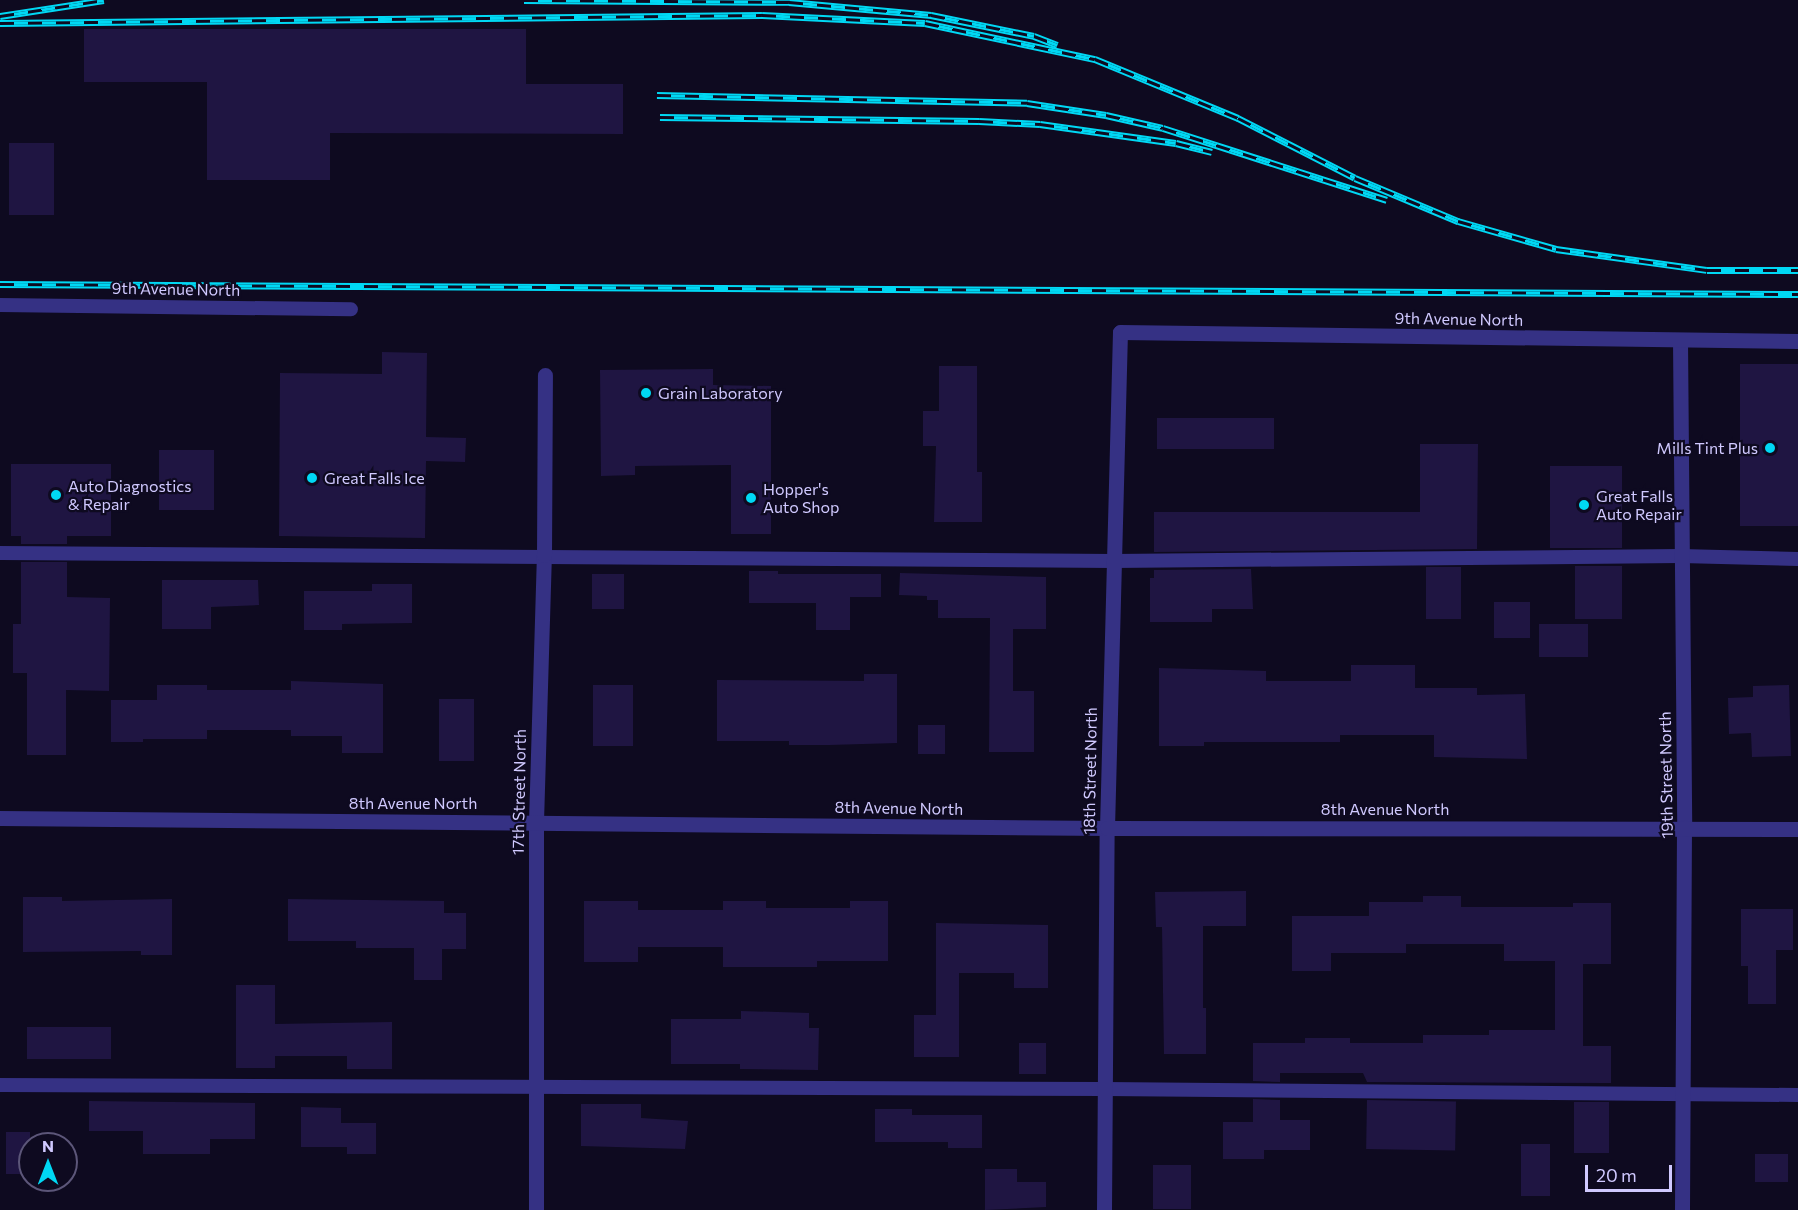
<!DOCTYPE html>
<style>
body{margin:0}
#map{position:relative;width:1798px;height:1210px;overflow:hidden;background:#0e0a20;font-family:Commissioner,sans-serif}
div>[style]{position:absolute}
.building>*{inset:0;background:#1f1542;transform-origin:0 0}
.service>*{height:14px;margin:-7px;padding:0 7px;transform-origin:7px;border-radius:7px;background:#353184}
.minor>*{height:15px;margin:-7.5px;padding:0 7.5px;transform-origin:7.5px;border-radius:7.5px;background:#353184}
.tertiary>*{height:15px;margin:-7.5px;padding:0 7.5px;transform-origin:7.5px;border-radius:7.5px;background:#353184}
.rail>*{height:7px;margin-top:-3.5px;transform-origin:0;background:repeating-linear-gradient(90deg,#0e0a20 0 14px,#00d8f4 0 28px);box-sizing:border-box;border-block:2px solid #00d8f4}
.dots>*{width:16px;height:16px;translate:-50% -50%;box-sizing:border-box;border:3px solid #0e0a20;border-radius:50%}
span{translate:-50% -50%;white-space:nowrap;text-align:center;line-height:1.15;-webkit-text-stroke:4.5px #0e0a20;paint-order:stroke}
.street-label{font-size:16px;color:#d0c9ff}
.poi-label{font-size:16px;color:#d0c9ff}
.left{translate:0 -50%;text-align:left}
.right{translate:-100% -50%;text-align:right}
.north{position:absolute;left:18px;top:1132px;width:60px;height:60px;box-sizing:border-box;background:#0e0a20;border:2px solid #5c5679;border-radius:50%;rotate:0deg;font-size:16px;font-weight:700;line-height:24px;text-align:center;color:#d0c9ff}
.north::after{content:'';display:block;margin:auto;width:21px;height:27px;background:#00d8f4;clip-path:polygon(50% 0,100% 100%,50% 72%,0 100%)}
.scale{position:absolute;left:1585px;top:1165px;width:87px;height:27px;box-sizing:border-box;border:3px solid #d0c9ff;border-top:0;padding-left:8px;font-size:18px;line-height:21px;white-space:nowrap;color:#d0c9ff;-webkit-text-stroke:4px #0e0a20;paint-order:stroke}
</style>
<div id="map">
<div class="building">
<i style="clip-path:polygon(84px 29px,526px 29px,526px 84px,623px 84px,623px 134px,330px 133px,330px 180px,207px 180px,207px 82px,84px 82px)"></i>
<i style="left:9px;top:143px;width:45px;height:72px"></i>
<i style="clip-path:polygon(382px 352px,427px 353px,426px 437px,466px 438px,465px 462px,426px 461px,425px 538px,279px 536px,280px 373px,382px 374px)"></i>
<i style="left:1740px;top:364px;width:58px;height:162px"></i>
<i style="clip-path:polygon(939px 366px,977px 366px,977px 472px,982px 472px,982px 522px,934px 522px,936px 446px,923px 446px,923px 411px,939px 411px)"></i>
<i style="clip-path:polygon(713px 369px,713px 385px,771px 386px,771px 534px,731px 534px,731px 465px,635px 466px,635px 475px,601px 476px,600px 370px)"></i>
<i style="left:1157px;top:418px;width:117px;height:31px"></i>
<i style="clip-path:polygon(1420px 444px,1478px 444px,1477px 549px,1154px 552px,1154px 512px,1420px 512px)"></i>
<i style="left:159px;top:450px;width:55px;height:60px"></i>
<i style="clip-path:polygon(11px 464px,111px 464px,111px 536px,67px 536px,67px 544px,21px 544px,21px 536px,11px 536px)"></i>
<i style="left:1550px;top:466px;width:72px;height:82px"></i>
<i style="clip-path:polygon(21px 562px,67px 562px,67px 597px,110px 598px,109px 691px,66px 690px,66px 755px,27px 755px,27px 673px,13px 673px,13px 624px,21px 624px)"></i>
<i style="left:1575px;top:566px;width:47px;height:53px"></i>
<i style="left:1426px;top:567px;width:35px;height:52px"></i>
<i style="clip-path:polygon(1251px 569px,1253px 609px,1212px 609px,1212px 622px,1150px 622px,1150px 578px,1154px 578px,1154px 570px)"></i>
<i style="clip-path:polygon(749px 571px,778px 571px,778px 574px,881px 574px,881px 597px,850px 597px,850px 630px,816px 630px,816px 603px,749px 603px)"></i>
<i style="clip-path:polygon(900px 573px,1046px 577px,1046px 629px,1013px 629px,1013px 691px,1034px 691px,1034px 752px,989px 752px,990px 618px,938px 618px,938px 600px,927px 600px,927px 596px,899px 595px)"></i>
<i style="left:592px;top:574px;width:32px;height:35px"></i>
<i style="clip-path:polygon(162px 580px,258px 580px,259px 605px,211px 607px,211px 629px,162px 629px)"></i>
<i style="clip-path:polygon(372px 584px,412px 584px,412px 623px,342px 624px,342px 630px,304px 630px,304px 591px,372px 591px)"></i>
<i style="left:1494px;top:602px;width:36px;height:36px"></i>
<i style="left:1539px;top:624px;width:49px;height:33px"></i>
<i style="clip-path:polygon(1351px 665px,1415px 665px,1415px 688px,1477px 688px,1477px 695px,1525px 694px,1527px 759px,1434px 757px,1434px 735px,1340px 735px,1340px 742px,1204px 742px,1204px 746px,1159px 746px,1159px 668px,1266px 671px,1266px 681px,1351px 681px)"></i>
<i style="clip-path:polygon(864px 674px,897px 674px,897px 743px,829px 745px,789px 745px,789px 741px,717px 741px,717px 680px,864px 681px)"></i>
<i style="clip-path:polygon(291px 681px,383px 684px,383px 753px,342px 753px,342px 736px,291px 736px,291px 730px,207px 730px,207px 739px,143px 739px,143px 742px,111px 742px,111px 700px,157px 700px,157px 685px,207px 685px,207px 690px,291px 690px)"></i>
<i style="left:593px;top:685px;width:40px;height:61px"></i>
<i style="clip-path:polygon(1789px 685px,1791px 756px,1752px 757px,1751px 733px,1729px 734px,1728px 698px,1753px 697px,1753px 686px)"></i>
<i style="left:439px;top:699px;width:35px;height:62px"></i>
<i style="left:918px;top:725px;width:27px;height:29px"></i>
<i style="clip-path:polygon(1246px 891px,1246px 926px,1203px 926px,1203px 1008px,1206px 1008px,1206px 1054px,1164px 1054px,1162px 927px,1156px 927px,1155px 892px)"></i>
<i style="clip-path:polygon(1423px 896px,1461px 896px,1461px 907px,1573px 907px,1573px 903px,1611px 903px,1611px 964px,1583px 964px,1583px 1046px,1611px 1046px,1611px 1083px,1367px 1082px,1363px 1073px,1280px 1073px,1280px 1082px,1253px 1081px,1253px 1043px,1305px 1043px,1305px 1038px,1350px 1038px,1350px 1043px,1423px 1043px,1423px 1035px,1489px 1035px,1489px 1030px,1555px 1030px,1555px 961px,1504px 961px,1504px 944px,1406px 944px,1406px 953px,1331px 953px,1331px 971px,1292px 971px,1292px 916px,1369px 916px,1369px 902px,1423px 902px)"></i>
<i style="clip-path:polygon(23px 897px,62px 897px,62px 901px,172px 899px,172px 955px,141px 955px,141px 951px,23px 952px)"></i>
<i style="clip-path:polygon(288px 899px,444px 901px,444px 913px,466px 913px,466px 949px,442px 949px,442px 980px,414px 980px,414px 948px,356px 948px,356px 941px,288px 941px)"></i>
<i style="clip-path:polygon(584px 901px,638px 901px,638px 910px,723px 910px,723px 901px,766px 901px,766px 908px,850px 908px,850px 901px,888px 901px,888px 961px,817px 961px,817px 967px,723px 967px,723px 947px,638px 947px,638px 962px,584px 962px)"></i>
<i style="clip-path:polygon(1741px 909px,1793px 909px,1793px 950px,1776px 950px,1776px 1004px,1748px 1004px,1748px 966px,1741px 966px)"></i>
<i style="clip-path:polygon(936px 923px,1048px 925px,1048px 988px,1014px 988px,1014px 973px,959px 973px,959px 1057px,914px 1057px,914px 1015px,936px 1015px)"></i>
<i style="clip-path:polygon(236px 985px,275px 985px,275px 1024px,392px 1022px,392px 1069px,347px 1069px,347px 1056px,275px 1056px,275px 1068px,236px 1068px)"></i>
<i style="clip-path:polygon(741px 1011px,809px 1013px,809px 1028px,819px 1028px,818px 1070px,740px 1069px,740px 1064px,671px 1064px,671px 1019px,741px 1019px)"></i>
<i style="left:27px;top:1027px;width:84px;height:32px"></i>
<i style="left:1019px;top:1043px;width:27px;height:31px"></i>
<i style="clip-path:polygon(1253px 1099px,1280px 1100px,1280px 1120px,1310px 1120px,1310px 1150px,1264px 1150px,1264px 1159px,1223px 1159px,1223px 1122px,1253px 1122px)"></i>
<i style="left:1367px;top:1100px;width:89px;height:49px;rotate:1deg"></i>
<i style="clip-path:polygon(89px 1101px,255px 1103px,255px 1139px,210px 1139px,210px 1154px,143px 1154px,143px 1131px,89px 1131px)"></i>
<i style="left:1574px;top:1102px;width:35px;height:51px"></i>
<i style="clip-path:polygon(581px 1104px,641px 1104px,641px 1118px,688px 1121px,685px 1149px,581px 1146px)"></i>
<i style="clip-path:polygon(301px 1107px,341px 1108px,341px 1123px,376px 1123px,376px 1154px,347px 1154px,347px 1147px,301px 1147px)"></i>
<i style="clip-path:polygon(875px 1109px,912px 1109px,912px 1115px,982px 1115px,982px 1148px,948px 1148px,948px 1142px,875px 1142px)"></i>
<i style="left:6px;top:1132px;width:24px;height:42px"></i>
<i style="left:1521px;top:1144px;width:29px;height:52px"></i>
<i style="left:1755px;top:1154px;width:33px;height:28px"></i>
<i style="left:1153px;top:1165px;width:38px;height:44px"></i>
<i style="clip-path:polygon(985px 1169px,1017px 1169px,1017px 1182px,1046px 1182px,1046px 1207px,985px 1210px)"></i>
</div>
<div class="service">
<i style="left:0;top:305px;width:351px;rotate:0.7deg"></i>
<i style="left:0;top:553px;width:1113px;rotate:0.41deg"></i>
<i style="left:1113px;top:561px;width:568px;rotate:-0.5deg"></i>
<i style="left:1681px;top:556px;width:117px;rotate:1.5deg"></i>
<i style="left:0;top:1085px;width:1105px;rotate:0.21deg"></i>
<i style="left:1105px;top:1089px;width:693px;rotate:0.5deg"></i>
</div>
<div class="minor">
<i style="left:1680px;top:340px;width:487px;rotate:89.5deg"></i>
<i style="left:1684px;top:827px;width:383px;rotate:90.3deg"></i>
<i style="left:536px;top:1210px;width:388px;rotate:-90deg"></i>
<i style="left:536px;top:822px;width:267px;rotate:-88.3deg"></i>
<i style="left:544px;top:555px;width:180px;rotate:-89.7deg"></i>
<i style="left:1104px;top:1210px;width:382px;rotate:-89.6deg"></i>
<i style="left:1107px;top:828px;width:496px;rotate:-88.5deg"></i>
<i style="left:1120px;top:332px;width:678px;rotate:0.76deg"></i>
</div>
<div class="tertiary">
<i style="left:0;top:818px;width:1107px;rotate:0.52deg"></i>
<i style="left:1107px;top:828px;width:691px;rotate:0.08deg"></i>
</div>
<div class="rail">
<i style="left:524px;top:0;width:265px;rotate:0.4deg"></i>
<i style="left:789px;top:2px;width:143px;rotate:5.2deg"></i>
<i style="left:931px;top:15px;width:105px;rotate:11.5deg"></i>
<i style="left:1034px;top:36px;width:25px;rotate:21deg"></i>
<i style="left:0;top:16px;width:105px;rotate:-8.7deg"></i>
<i style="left:0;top:23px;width:762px;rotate:-0.6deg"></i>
<i style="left:762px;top:15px;width:163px;rotate:2.8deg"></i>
<i style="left:925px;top:23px;width:174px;rotate:12deg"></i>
<i style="left:1095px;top:59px;width:155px;rotate:22.4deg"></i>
<i style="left:1238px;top:118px;width:131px;rotate:27.1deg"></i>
<i style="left:1355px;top:178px;width:112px;rotate:22.7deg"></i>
<i style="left:1458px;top:221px;width:102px;rotate:15.9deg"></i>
<i style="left:1556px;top:249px;width:152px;rotate:7.9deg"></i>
<i style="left:1707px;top:270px;width:91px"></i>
<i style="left:657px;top:95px;width:370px;rotate:1.2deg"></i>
<i style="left:1027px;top:103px;width:80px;rotate:8.6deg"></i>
<i style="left:1106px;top:115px;width:58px;rotate:12.8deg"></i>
<i style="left:1163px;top:128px;width:235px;rotate:17.8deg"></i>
<i style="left:660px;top:117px;width:319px;rotate:0.7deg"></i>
<i style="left:979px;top:121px;width:61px;rotate:2.8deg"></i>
<i style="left:1040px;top:124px;width:137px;rotate:8deg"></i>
<i style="left:1176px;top:143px;width:37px;rotate:14deg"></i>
<i style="left:0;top:284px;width:1798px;rotate:0.32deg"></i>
</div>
<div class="dots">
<i style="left:646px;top:393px;background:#00d8f4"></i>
<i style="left:1770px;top:448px;background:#00d8f4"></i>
<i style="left:312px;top:478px;background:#00d8f4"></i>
<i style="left:56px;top:495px;background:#00d8f4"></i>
<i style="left:751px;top:498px;background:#00d8f4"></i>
<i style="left:1584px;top:505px;background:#00d8f4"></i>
</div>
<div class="street-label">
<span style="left:176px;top:289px;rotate:1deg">9th Avenue North</span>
<span style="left:1459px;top:319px;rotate:1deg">9th Avenue North</span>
<span style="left:1090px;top:771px;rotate:-89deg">18th Street North</span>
<span style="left:1666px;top:775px;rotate:-91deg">19th Street North</span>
<span style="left:519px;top:792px;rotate:-89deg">17th Street North</span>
<span style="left:413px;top:803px">8th Avenue North</span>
<span style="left:899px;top:808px;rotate:1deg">8th Avenue North</span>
<span style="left:1385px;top:809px">8th Avenue North</span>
</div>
<div class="poi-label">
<span class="left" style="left:658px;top:393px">Grain Laboratory</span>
<span class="right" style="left:1758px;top:448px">Mills Tint Plus</span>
<span class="left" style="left:324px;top:478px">Great Falls Ice</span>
<span class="left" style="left:68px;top:495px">Auto Diagnostics<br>&amp; Repair</span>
<span class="left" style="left:763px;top:498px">Hopper's<br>Auto Shop</span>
<span class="left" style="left:1596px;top:505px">Great Falls<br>Auto Repair</span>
</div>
<div class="north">N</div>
<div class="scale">20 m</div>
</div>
